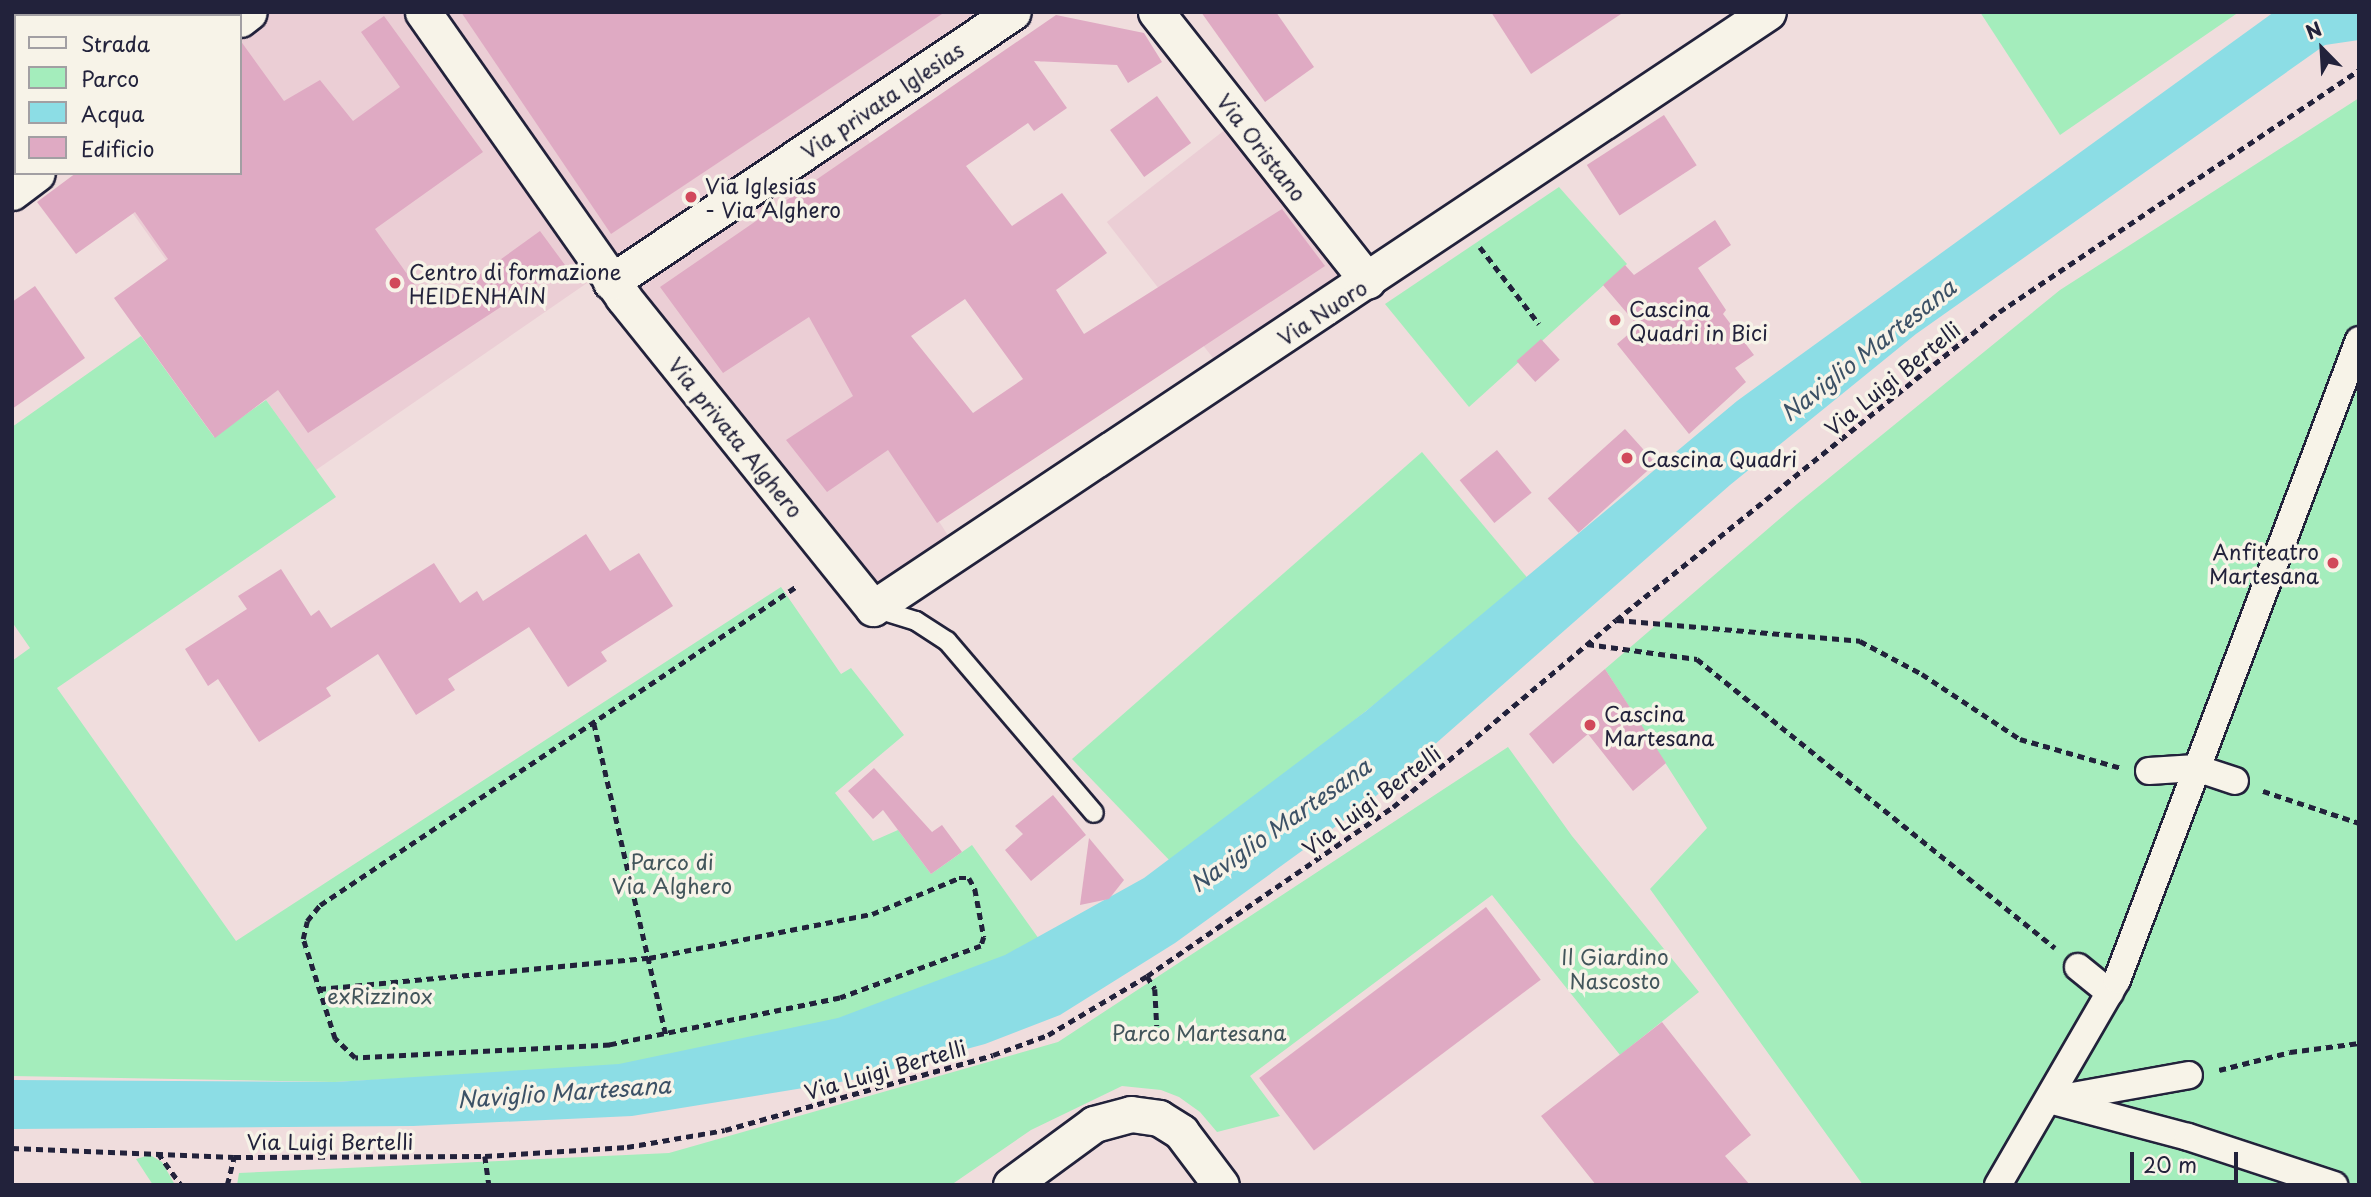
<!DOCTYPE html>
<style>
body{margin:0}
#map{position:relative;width:2371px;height:1197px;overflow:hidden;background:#f0dddd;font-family:"Playpen Sans",sans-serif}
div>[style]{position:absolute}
.built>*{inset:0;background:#ebced5;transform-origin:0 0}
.green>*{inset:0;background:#a4edbc}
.water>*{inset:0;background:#8cdde5}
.building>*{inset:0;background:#dfaac3;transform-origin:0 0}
.path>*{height:4.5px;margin-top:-2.25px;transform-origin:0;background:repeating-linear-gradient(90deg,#22223b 0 7px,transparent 0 12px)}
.roads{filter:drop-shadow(2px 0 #22223b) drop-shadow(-2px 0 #22223b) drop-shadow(0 2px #22223b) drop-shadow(0 -2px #22223b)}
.service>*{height:18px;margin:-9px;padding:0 9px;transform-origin:9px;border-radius:9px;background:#f7f3e8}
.pedestrian>*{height:26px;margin:-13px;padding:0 13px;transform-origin:13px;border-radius:13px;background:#f7f3e8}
.minor>*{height:35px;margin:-17.5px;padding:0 17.5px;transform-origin:17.5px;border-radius:17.5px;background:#f7f3e8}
.dots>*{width:19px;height:19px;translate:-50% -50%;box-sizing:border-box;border:4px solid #f7f3e8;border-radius:50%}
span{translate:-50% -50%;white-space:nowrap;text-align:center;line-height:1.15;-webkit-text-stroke:7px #f7f3e8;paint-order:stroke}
.street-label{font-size:21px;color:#22223b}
.poi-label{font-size:21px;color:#22223b}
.left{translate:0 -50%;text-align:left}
.right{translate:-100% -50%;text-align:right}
.park-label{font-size:21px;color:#42555b}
.water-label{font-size:23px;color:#3c5166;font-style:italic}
.frame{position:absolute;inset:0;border:14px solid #22223b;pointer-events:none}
.legend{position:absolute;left:14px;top:14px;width:228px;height:161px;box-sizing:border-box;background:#f7f3e8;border:2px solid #a29fa3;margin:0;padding:9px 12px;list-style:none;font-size:21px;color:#22223b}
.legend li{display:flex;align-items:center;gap:14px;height:35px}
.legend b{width:35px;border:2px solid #a29fa3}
.north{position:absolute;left:2287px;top:14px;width:70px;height:70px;-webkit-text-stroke:5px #f7f3e8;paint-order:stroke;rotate:336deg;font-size:19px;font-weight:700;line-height:28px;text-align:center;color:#22223b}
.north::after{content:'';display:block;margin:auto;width:24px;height:32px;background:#22223b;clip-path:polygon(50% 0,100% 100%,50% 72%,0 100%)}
.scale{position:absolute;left:2130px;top:1152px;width:108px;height:32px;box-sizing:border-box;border:4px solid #22223b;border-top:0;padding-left:9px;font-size:21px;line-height:24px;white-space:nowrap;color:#22223b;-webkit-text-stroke:5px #f7f3e8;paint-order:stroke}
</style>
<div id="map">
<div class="built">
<i style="clip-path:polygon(249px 12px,1013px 12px,854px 119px,960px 277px,834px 358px,958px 551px,873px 608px,603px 272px,316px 470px,104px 173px,240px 173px,240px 20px)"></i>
<i style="left:1240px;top:118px;width:207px;height:169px;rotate:52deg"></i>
</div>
<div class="green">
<i style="clip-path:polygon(12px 12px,96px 16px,16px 16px,16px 146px,12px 148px)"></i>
<i style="clip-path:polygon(1980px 12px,2239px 12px,2060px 135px)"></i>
<i style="clip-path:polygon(2359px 98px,2359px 1185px,1863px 1185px,1650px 889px,1707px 828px,1605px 669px,1797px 504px,2060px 290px)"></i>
<i style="clip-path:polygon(1559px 187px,1627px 264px,1469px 407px,1385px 304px)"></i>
<i style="clip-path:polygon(141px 336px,214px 437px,266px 400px,336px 497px,57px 688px,236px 941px,781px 587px,841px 674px,851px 668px,904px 735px,835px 793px,873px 841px,898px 830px,931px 874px,972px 845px,1044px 946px,837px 1024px,640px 1066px,335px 1082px,12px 1076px,12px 661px,30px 648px,12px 622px,12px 427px)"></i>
<i style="clip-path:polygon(1422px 452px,1530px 581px,1173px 864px,1072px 759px)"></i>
<i style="clip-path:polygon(1508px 747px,1572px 836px,1699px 992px,1620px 1055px,1492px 895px,1250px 1076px,1280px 1116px,1217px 1132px,1200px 1112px,1179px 1097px,1161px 1090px,1122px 1086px,1031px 1130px,951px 1185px,237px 1185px,239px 1173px,669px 1153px,1058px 1042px)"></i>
<i style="clip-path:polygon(150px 1155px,162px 1162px,175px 1185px,153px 1185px,136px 1159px)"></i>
</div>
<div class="water">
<i style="clip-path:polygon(2274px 12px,2359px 12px,2359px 40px,2325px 45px,1916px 334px,1730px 485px,1368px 803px,1175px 943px,1060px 1015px,985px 1044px,852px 1080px,632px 1116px,413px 1126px,12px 1129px,12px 1080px,335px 1082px,619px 1064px,838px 1018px,1005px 955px,1144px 878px,1366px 711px,1737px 401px)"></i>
</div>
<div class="building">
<i style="clip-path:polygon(461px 12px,945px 12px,611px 234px)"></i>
<i style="clip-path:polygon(1201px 12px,1276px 12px,1314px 67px,1265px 102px)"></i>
<i style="clip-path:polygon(1491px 12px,1624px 12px,1531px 74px)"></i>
<i style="clip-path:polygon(evenodd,1056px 15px,1144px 33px,1162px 62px,1128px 83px,1117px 65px,1034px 61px,1067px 108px,1034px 131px,1028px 123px,966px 166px,1012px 226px,1062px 193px,1107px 253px,1056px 290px,1084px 334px,1282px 209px,1325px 266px,937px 523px,888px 450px,827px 492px,786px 440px,853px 396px,809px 317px,723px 373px,660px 287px,1056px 15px,965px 299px,1023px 379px,973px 413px,911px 336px,965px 299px)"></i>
<i style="clip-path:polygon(384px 16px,483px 152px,375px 229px,432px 309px,540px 231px,565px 265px,308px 433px,278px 390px,215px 438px,114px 298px,168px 259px,135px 212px,76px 254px,37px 202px,76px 173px,240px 173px,240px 40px,284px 101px,320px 80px,353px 121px,400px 87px,361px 32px)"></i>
<i style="left:1157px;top:96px;width:58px;height:58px;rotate:54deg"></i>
<i style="left:1664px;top:115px;width:60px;height:92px;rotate:57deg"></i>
<i style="clip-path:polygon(1715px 220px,1731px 245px,1698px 268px,1726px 310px,1723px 314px,1754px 355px,1735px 368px,1746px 382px,1689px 434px,1617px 344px,1638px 326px,1603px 285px,1625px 265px,1634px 275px)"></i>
<i style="clip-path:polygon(35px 286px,85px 358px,12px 409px,12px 302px)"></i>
<i style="left:1541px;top:339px;width:28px;height:33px;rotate:48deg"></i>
<i style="left:1625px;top:429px;width:46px;height:104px;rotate:48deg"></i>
<i style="left:1497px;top:450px;width:55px;height:48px;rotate:51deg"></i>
<i style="clip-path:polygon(586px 534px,610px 571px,639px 553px,673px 606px,601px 652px,607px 661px,568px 687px,529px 627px,448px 679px,455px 690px,416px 715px,378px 654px,326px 688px,331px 696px,259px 742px,218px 679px,208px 686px,185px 649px,247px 609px,238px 596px,281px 569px,311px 616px,319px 610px,331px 628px,434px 563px,460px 603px,477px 591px,483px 601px)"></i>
<i style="clip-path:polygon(1605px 669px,1666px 763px,1633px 791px,1588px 734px,1553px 764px,1529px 734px)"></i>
<i style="clip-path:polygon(874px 768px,932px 832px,942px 825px,962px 852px,931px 874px,883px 810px,873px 819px,848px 791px)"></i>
<i style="clip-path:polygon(1053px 795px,1086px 835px,1031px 881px,1005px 850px,1023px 834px,1015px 826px)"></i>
<i style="clip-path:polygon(1089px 838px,1124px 880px,1109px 899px,1080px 905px)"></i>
<i style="left:1486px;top:907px;width:91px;height:284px;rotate:53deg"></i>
<i style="clip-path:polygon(1662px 1022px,1751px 1135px,1725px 1156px,1750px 1185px,1596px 1185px,1541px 1116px)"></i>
</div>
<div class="path">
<i style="left:1480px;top:247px;width:97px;rotate:52.5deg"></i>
<i style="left:1617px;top:620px;width:244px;rotate:4.9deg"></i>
<i style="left:1860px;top:641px;width:70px;rotate:28deg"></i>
<i style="left:1922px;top:674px;width:118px;rotate:33.6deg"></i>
<i style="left:2020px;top:739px;width:105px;rotate:16deg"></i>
<i style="left:1587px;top:644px;width:111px;rotate:7.8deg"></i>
<i style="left:1697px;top:659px;width:460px;rotate:38.9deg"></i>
<i style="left:594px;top:723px;width:321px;rotate:77deg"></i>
<i style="left:2263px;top:791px;width:101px;rotate:18.4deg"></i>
<i style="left:1147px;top:976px;width:15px;rotate:58deg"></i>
<i style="left:1155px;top:989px;width:37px;rotate:87deg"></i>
<i style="left:319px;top:989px;width:331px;rotate:-5.4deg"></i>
<i style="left:649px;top:958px;width:227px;rotate:-11.2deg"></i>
<i style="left:872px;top:914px;width:94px;rotate:-22.5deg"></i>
<i style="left:959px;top:878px;width:10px"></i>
<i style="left:969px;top:878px;width:13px;rotate:61deg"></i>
<i style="left:975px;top:889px;width:49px;rotate:79.4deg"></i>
<i style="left:984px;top:937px;width:9px;rotate:108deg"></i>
<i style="left:981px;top:946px;width:150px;rotate:159.8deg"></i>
<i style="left:840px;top:998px;width:235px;rotate:168.5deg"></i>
<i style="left:610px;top:1045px;width:255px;rotate:177.1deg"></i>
<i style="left:355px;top:1058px;width:28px;rotate:-136deg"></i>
<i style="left:335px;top:1039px;width:105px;rotate:-107.7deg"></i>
<i style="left:303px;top:939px;width:18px;rotate:-77deg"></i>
<i style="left:307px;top:921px;width:21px;rotate:-51deg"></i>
<i style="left:320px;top:905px;width:574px;rotate:-33.77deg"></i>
<i style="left:2219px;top:1070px;width:73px;rotate:-14.2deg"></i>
<i style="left:2290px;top:1052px;width:70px;rotate:-7.4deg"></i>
<i style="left:12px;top:1148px;width:222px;rotate:2.3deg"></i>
<i style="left:234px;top:1157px;width:251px;rotate:-0.2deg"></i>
<i style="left:485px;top:1156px;width:142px;rotate:-3.6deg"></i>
<i style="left:627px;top:1147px;width:99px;rotate:-9.8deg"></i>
<i style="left:725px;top:1130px;width:278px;rotate:-15.6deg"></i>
<i style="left:993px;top:1055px;width:59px;rotate:-20deg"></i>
<i style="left:1048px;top:1035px;width:115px;rotate:-30.8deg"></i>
<i style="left:1147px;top:976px;width:298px;rotate:-34.5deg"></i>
<i style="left:1393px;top:807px;width:291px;rotate:-40deg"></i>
<i style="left:1616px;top:620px;width:491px;rotate:-38.8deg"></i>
<i style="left:1999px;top:312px;width:434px;rotate:-33.9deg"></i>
<i style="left:158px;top:1153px;width:39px;rotate:54deg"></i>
<i style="left:485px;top:1156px;width:29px;rotate:82deg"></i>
<i style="left:227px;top:1185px;width:29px;rotate:-76deg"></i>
</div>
<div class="roads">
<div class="service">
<i style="left:874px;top:608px;width:44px;rotate:17.2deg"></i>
<i style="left:916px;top:621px;width:37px;rotate:33deg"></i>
<i style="left:947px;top:641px;width:226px;rotate:49.5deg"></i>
</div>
<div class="pedestrian">
<i style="left:2149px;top:771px;width:47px;rotate:-3.7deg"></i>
<i style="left:2196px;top:768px;width:41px;rotate:18.4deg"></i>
<i style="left:2078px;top:967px;width:41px;rotate:39.1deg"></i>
<i style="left:2056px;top:1099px;width:135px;rotate:-10.2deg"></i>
<i style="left:2049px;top:1100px;width:144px;rotate:14.9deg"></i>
<i style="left:2188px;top:1137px;width:154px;rotate:18.2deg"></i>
<i style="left:1998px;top:1185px;width:237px;rotate:-59.9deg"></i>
<i style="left:2117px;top:980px;width:684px;rotate:-69.29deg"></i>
</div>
<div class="minor">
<i style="left:423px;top:12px;width:348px;rotate:54.9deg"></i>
<i style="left:623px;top:297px;width:399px;rotate:51.2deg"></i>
<i style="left:873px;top:608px;width:1075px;rotate:-33.66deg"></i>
<i style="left:1156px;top:12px;width:342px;rotate:51.8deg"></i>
<i style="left:240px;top:19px;width:11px;rotate:-38deg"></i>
<i style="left:12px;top:192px;width:31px;rotate:-37deg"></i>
<i style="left:611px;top:282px;width:484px;rotate:-33.9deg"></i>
<i style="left:1011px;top:1185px;width:103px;rotate:-36.3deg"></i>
<i style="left:1094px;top:1124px;width:38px;rotate:-15deg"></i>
<i style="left:1131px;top:1114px;width:28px;rotate:8deg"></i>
<i style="left:1159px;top:1118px;width:26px;rotate:32deg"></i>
<i style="left:1181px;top:1132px;width:66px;rotate:53deg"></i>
</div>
</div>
<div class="dots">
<i style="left:691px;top:197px;background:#d1495b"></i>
<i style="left:395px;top:283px;background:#d1495b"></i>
<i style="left:1615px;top:320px;background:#d1495b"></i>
<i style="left:1627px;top:458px;background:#d1495b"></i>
<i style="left:2333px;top:563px;background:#d1495b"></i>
<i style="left:1590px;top:725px;background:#d1495b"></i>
</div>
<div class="street-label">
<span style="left:882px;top:100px;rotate:-34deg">Via privata Iglesias</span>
<span style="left:1262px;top:147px;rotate:52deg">Via Oristano</span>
<span style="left:1322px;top:312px;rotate:-33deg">Via Nuoro</span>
<span style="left:1892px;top:378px;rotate:-39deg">Via Luigi Bertelli</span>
<span style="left:736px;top:437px;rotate:51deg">Via privata Alghero</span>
<span style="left:1371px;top:800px;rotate:-37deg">Via Luigi Bertelli</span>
<span style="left:885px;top:1069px;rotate:-16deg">Via Luigi Bertelli</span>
<span style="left:330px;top:1141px">Via Luigi Bertelli</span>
</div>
<div class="poi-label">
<span class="left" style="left:705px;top:197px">Via Iglesias<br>- Via Alghero</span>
<span class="left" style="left:409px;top:283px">Centro di formazione<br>HEIDENHAIN</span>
<span class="left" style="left:1629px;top:320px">Cascina<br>Quadri in Bici</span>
<span class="left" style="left:1641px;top:458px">Cascina Quadri</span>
<span class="right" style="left:2319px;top:563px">Anfiteatro<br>Martesana</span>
<span class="left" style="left:1604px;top:725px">Cascina<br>Martesana</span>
</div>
<div class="park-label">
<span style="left:672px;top:873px">Parco di<br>Via Alghero</span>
<span style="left:1615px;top:968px">Il Giardino<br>Nascosto</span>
<span style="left:380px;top:995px">exRizzinox</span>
<span style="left:1199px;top:1032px">Parco Martesana</span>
</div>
<div class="water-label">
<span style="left:1868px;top:350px;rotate:-38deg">Naviglio Martesana</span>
<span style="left:1280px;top:825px;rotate:-35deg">Naviglio Martesana</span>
<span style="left:564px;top:1092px;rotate:-4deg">Naviglio Martesana</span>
</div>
<div class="frame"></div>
<ul class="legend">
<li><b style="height:9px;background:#f7f3e8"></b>Strada</li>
<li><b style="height:19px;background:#a4edbc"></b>Parco</li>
<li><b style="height:19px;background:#8cdde5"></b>Acqua</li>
<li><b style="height:19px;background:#dfaac3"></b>Edificio</li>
</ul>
<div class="north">N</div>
<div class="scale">20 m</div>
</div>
